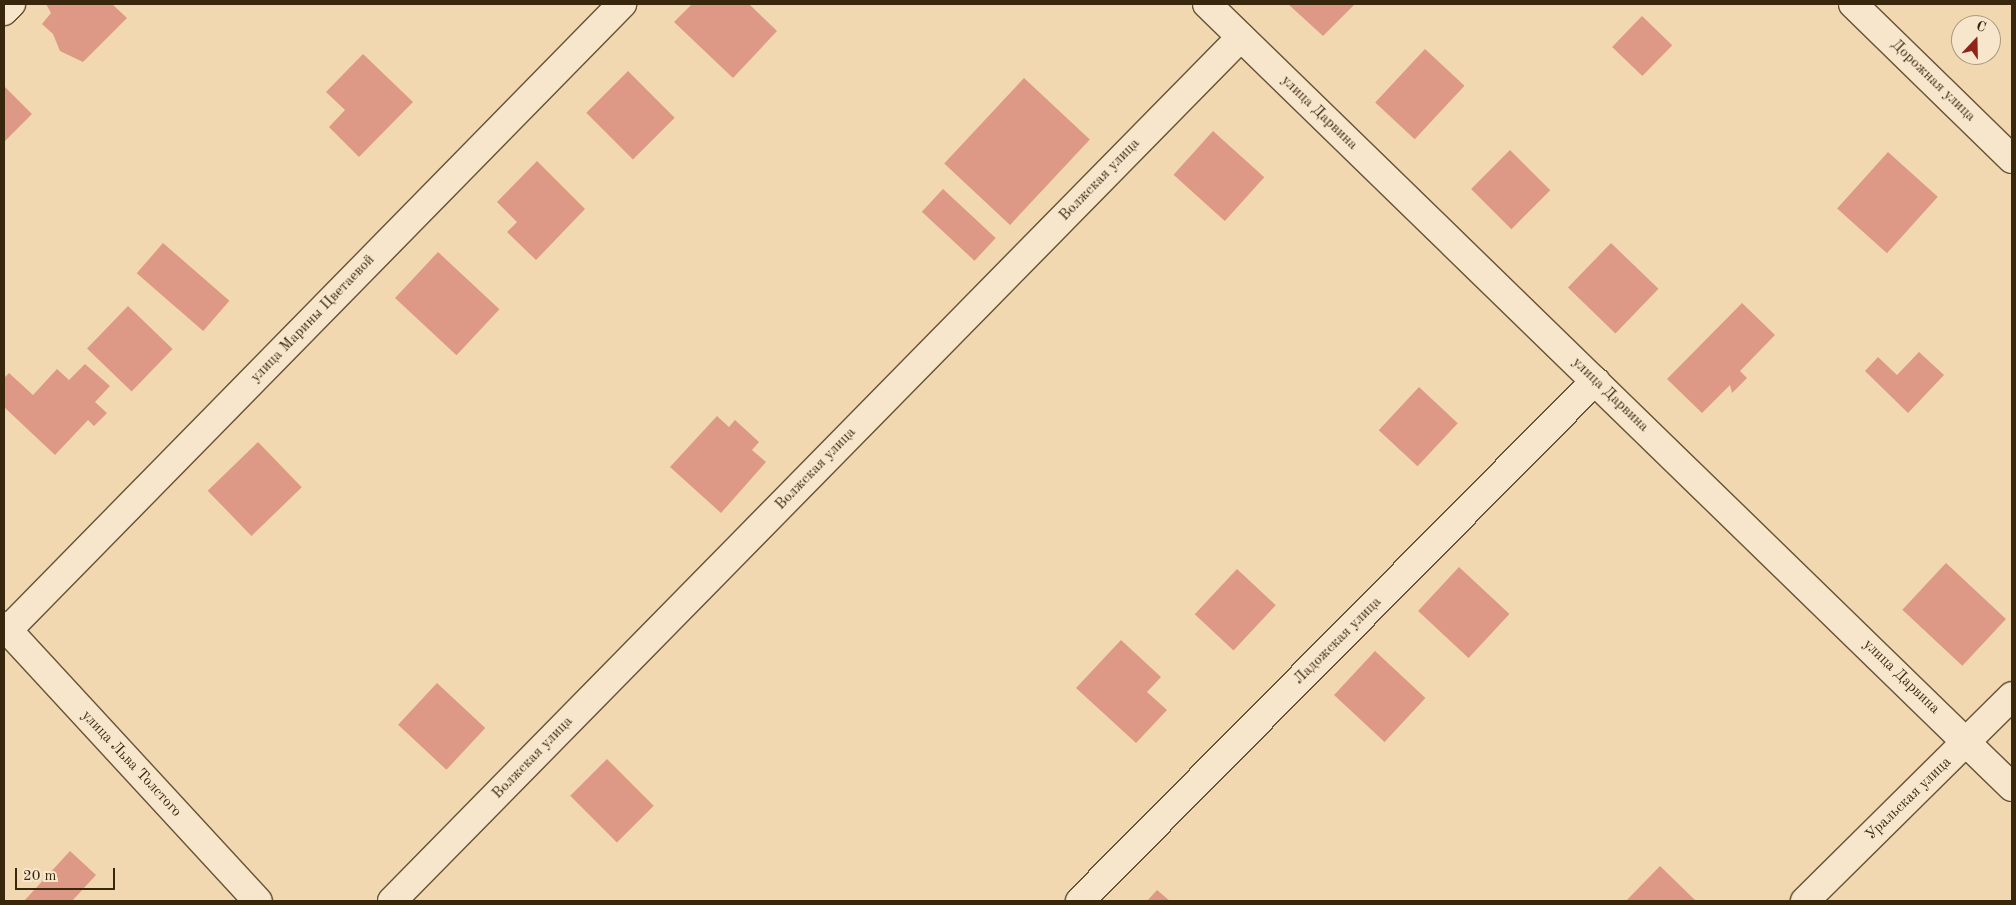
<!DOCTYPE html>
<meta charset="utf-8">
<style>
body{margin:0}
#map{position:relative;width:2016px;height:905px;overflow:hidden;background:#f2d8b0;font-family:"Old Standard TT",serif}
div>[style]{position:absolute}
.building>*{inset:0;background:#dd9985;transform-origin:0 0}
.roads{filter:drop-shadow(1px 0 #675336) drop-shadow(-1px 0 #675336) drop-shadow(0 1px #675336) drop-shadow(0 -1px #675336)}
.minor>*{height:28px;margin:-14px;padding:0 14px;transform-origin:14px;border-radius:14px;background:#f7e6cc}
span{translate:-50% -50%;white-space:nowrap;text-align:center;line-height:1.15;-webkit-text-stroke:4px #f7e6cc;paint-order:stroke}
.street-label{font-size:15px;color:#39270d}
.frame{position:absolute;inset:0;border:5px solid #39270d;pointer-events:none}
.north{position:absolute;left:1951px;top:15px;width:50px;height:50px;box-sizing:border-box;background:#f7e6cc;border:1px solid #ab9a80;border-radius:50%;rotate:21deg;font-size:14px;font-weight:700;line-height:20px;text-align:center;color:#39270d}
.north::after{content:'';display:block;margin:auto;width:18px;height:22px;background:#8f2418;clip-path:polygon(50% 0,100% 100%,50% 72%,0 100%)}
.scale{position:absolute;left:15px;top:868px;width:100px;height:22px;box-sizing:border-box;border:2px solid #39270d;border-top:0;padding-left:6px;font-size:15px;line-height:18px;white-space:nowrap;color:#39270d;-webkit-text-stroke:4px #f7e6cc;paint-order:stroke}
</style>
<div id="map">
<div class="building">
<i style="clip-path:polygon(46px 4px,112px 4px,127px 18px,83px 62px,60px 51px,53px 34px,42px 24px,51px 13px)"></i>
<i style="clip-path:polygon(692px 4px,749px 4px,777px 31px,733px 78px,674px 22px)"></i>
<i style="clip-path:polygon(1288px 4px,1355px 4px,1323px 36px)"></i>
<i style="left:1642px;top:16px;width:42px;height:43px;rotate:44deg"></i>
<i style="left:1425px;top:49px;width:54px;height:73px;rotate:43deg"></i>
<i style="clip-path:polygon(363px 54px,413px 102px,359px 157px,329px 127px,345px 110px,326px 92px)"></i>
<i style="left:628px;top:71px;width:66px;height:59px;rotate:45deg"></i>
<i style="left:1024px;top:78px;width:90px;height:117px;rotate:43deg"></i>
<i style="clip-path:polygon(4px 86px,32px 114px,4px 142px)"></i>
<i style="left:1213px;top:131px;width:69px;height:59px;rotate:42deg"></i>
<i style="left:1510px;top:150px;width:57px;height:55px;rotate:45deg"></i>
<i style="left:1888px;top:152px;width:67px;height:76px;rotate:42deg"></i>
<i style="clip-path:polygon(537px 161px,585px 209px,536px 260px,507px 232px,517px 222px,497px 202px)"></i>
<i style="left:943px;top:189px;width:72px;height:31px;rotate:43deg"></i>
<i style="left:163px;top:243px;width:88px;height:40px;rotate:41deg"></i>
<i style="left:1611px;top:243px;width:66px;height:62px;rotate:44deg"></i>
<i style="left:438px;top:252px;width:84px;height:63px;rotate:43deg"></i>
<i style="clip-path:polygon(1742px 303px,1775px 335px,1740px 371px,1747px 378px,1732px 393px,1730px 385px,1702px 413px,1667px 379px)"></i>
<i style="left:128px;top:306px;width:62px;height:59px;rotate:44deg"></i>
<i style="clip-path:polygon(1919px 352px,1944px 375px,1908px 413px,1865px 371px,1878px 357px,1897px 375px)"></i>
<i style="clip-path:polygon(85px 364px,110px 386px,95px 402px,107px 413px,94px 426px,88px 420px,55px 455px,4px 407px,4px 378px,9px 373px,33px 395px,57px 369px,69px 380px)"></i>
<i style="left:1419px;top:387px;width:53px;height:59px;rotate:43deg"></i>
<i style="clip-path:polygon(717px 416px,729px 427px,735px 420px,759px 442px,752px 450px,766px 462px,721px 513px,670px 467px)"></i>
<i style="left:258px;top:442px;width:63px;height:70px;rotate:46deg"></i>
<i style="left:1946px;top:563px;width:82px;height:64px;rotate:43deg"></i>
<i style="left:1459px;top:567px;width:69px;height:60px;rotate:43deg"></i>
<i style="left:1237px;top:569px;width:53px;height:62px;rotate:43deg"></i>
<i style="clip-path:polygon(1121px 640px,1161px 677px,1147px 692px,1167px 710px,1136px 743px,1076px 688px)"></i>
<i style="left:1375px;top:651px;width:69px;height:60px;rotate:43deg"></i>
<i style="left:437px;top:683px;width:66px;height:57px;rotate:43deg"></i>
<i style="left:607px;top:759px;width:66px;height:52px;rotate:45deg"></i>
<i style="clip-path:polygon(70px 851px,96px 875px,72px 901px,24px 901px)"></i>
<i style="clip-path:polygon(1660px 866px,1696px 901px,1626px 901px)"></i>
<i style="clip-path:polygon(1157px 890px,1170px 901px,1147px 901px)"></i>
</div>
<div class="roads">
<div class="minor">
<i style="left:1207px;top:4px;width:1123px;rotate:44.21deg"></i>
<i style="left:1853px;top:4px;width:222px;rotate:44.3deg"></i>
<i style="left:4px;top:11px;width:10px;rotate:-45deg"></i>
<i style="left:4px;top:626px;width:374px;rotate:47.3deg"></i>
<i style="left:4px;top:634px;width:883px;rotate:-45.55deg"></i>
<i style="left:392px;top:901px;width:1211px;rotate:-45.5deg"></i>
<i style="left:1080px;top:901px;width:732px;rotate:-45.28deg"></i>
<i style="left:1805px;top:901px;width:291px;rotate:-44.7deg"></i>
</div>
</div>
<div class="street-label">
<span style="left:1933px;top:81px;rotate:44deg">Дорожная улица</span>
<span style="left:1319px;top:113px;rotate:44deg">улица Дарвина</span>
<span style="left:1100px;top:180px;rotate:-46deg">Волжская улица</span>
<span style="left:313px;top:319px;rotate:-46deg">улица Марины Цветаевой</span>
<span style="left:1610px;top:395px;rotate:44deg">улица Дарвина</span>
<span style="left:816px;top:469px;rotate:-46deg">Волжская улица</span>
<span style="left:1338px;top:641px;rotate:-45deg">Ладожская улица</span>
<span style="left:1901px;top:677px;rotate:44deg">улица Дарвина</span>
<span style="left:533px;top:758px;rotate:-46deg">Волжская улица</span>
<span style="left:131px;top:764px;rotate:47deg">улица Льва Толстого</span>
<span style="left:1909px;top:799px;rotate:-44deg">Уральская улица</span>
</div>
<div class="frame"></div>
<div class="north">С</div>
<div class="scale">20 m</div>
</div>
